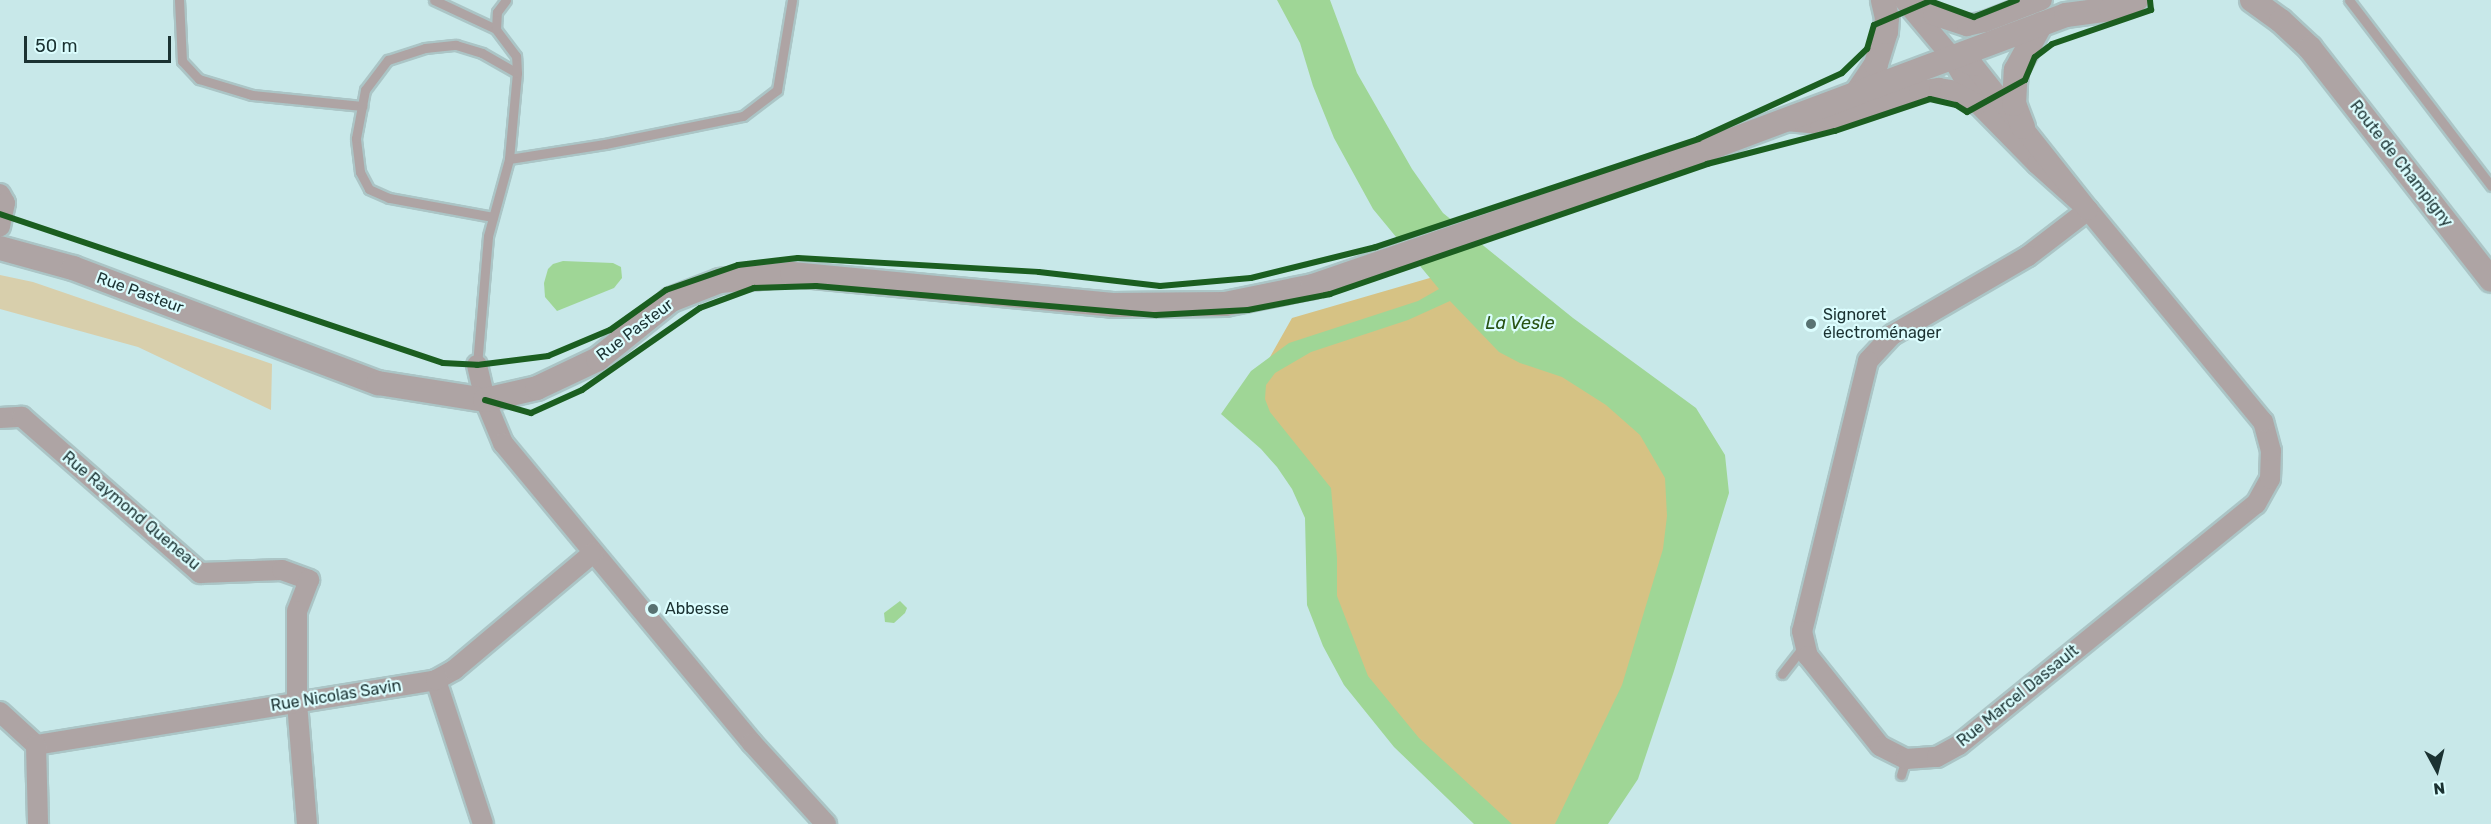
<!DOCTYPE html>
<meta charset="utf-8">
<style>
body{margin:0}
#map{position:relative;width:2491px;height:824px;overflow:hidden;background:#c8e8e9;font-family:Rubik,sans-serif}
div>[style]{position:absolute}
.green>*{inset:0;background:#d8cfac}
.forest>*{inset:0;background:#d6c284}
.water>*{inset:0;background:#9fd696}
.roads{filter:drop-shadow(2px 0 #abc5c6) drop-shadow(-2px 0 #abc5c6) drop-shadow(0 2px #abc5c6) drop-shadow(0 -2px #abc5c6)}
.service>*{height:9px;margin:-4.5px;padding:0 4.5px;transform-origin:4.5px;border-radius:4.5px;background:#aea4a4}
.minor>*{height:20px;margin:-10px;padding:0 10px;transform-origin:10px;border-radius:10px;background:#aea4a4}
.tertiary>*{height:24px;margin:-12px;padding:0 12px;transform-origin:12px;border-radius:12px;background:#aea4a4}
.cycleway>*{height:6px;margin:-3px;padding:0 3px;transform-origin:3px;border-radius:3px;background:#1b5e20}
.dots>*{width:16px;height:16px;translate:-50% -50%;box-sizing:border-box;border:3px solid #dbfdfe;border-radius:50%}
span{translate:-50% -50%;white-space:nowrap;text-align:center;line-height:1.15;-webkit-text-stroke:4.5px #dbfdfe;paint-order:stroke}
.street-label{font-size:16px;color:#1b3232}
.poi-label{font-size:16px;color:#1b3232}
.left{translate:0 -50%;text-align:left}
.water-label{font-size:18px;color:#285213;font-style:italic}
.north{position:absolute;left:2407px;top:740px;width:60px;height:60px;-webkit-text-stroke:4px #dbfdfe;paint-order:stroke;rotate:173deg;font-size:16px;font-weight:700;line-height:24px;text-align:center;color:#1b3232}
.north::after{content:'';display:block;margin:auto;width:21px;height:27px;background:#1b3232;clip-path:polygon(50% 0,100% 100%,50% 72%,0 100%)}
.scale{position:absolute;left:24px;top:36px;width:147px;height:27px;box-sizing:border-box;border:3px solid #1b3232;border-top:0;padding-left:8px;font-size:18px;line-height:21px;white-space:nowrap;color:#1b3232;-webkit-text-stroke:4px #dbfdfe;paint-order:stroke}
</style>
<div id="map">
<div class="green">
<i style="clip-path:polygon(0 275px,33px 282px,272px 364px,271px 410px,138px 347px,0 309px)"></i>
</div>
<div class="forest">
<i style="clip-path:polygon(1478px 264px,1717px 475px,1598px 824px,1488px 824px,1361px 689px,1314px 561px,1311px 494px,1247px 398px,1292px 318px)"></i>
</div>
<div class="water">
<i style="clip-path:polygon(1277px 0,1330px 0,1357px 73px,1412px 169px,1443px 213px,1573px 318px,1696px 408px,1725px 455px,1729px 493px,1674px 671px,1638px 779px,1608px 824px,1555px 824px,1622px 685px,1663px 549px,1667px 516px,1665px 478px,1640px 435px,1606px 405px,1562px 377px,1520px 363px,1499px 352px,1450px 301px,1408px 320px,1311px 352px,1275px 373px,1266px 385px,1265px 399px,1270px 412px,1331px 488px,1337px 558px,1337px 596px,1368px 676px,1419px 738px,1512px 824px,1474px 824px,1394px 747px,1344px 685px,1323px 646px,1307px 605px,1305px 518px,1292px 489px,1277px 467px,1261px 449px,1221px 414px,1251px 371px,1289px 343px,1418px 301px,1439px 289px,1373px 209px,1334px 138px,1313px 86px,1300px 43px)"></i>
<i style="clip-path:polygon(563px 261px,613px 263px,621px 267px,622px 278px,614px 288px,557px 311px,545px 297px,544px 283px,548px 269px,553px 264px)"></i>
<i style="clip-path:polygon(900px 601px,907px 608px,905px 613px,894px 623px,885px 622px,884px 613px)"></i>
</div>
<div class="roads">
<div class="service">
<i style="left:179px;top:0;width:61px;rotate:87.2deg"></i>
<i style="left:182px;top:61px;width:25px;rotate:47deg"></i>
<i style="left:199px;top:79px;width:55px;rotate:16.8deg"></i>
<i style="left:252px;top:95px;width:111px;rotate:5.7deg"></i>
<i style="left:434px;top:0;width:68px;rotate:25.1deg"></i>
<i style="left:2349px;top:0;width:234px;rotate:52.6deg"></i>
<i style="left:509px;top:159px;width:97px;rotate:-8.9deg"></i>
<i style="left:605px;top:144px;width:141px;rotate:-11.5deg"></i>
<i style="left:743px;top:116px;width:43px;rotate:-37.4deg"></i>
<i style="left:777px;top:90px;width:91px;rotate:-80.5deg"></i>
<i style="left:493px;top:217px;width:106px;rotate:-169.6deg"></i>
<i style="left:389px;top:198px;width:22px;rotate:-156deg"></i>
<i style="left:369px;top:189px;width:19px;rotate:-118deg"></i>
<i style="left:360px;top:172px;width:34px;rotate:-97deg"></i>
<i style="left:356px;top:138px;width:49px;rotate:-79.4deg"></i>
<i style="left:365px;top:90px;width:38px;rotate:-53deg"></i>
<i style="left:388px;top:60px;width:39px;rotate:-18deg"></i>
<i style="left:425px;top:48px;width:31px;rotate:-6deg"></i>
<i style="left:456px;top:45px;width:27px;rotate:17deg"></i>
<i style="left:482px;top:53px;width:40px;rotate:29.7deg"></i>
<i style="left:477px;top:365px;width:129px;rotate:-85.1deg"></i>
<i style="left:488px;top:236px;width:80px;rotate:-74.7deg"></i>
<i style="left:509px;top:159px;width:86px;rotate:-84.7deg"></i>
<i style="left:517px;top:73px;width:17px;rotate:-93deg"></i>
<i style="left:516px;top:56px;width:34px;rotate:-127deg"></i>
<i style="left:496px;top:29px;width:17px;rotate:-87deg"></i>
<i style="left:497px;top:12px;width:15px;rotate:-53deg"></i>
<i style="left:1782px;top:674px;width:37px;rotate:-52deg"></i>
<i style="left:1901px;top:775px;width:17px;rotate:-73deg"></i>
</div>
<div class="minor">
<i style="left:1904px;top:0;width:73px;rotate:50deg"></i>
<i style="left:1951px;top:56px;width:56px;rotate:60.3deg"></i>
<i style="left:1979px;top:105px;width:83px;rotate:45.5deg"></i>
<i style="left:2037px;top:164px;width:69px;rotate:42deg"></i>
<i style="left:2088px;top:210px;width:76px;rotate:142.5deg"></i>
<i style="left:2028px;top:256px;width:157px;rotate:149.8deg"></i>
<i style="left:1892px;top:335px;width:35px;rotate:133deg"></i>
<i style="left:1868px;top:361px;width:278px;rotate:103.7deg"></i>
<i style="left:1802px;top:631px;width:26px;rotate:77deg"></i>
<i style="left:1808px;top:656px;width:115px;rotate:51.3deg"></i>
<i style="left:1880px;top:746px;width:29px;rotate:27deg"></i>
<i style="left:1906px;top:759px;width:31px;rotate:-4deg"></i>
<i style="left:1937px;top:757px;width:25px;rotate:-29deg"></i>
<i style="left:1959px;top:745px;width:382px;rotate:-39.1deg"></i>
<i style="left:2256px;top:504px;width:29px;rotate:-61deg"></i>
<i style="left:2270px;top:479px;width:28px;rotate:-88deg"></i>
<i style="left:2271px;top:451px;width:30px;rotate:-105deg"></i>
<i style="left:2263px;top:422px;width:275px;rotate:-129.5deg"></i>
<i style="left:2088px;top:210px;width:184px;rotate:-128.4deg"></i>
<i style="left:1974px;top:66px;width:25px;rotate:-157deg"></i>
<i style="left:1916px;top:0;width:23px;rotate:41deg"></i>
<i style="left:1933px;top:15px;width:36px;rotate:18deg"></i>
<i style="left:1967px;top:26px;width:18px;rotate:-13deg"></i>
<i style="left:1985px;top:22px;width:61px;rotate:-21.1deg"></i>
<i style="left:1786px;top:121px;width:34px;rotate:5deg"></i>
<i style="left:1820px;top:124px;width:104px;rotate:-18.4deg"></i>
<i style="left:1919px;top:91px;width:20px;rotate:-9deg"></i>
<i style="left:1939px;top:88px;width:11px;rotate:10deg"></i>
<i style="left:1950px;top:90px;width:31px;rotate:27deg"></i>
<i style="left:0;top:194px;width:10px;rotate:61deg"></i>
<i style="left:5px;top:203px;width:24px;rotate:102deg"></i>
<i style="left:477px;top:365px;width:36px;rotate:77deg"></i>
<i style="left:485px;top:400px;width:47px;rotate:67.3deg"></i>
<i style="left:503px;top:443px;width:390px;rotate:50.3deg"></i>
<i style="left:752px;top:743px;width:110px;rotate:47.6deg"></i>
<i style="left:0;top:418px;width:22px;rotate:-3deg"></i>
<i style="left:22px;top:417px;width:237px;rotate:41.2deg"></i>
<i style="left:200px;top:573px;width:82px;rotate:-2.1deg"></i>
<i style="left:282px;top:570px;width:29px;rotate:20deg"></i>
<i style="left:309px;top:580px;width:33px;rotate:111deg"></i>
<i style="left:297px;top:611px;width:92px;rotate:90deg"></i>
<i style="left:297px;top:703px;width:121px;rotate:85.3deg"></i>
<i style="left:436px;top:680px;width:151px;rotate:71.9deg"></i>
<i style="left:0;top:712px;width:49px;rotate:42.5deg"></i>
<i style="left:36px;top:745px;width:405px;rotate:-9.2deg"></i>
<i style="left:436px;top:680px;width:21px;rotate:-29deg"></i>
<i style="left:454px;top:670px;width:182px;rotate:-40.1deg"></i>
<i style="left:36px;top:745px;width:79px;rotate:88.5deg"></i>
</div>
<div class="tertiary">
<i style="left:2252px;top:0;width:36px;rotate:36deg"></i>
<i style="left:2281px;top:21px;width:40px;rotate:43deg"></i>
<i style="left:2310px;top:48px;width:294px;rotate:52deg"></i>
<i style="left:1858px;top:91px;width:32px;rotate:-56deg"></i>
<i style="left:1876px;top:64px;width:34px;rotate:-73deg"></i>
<i style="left:1886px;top:32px;width:14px;rotate:-86deg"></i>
<i style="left:1887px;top:18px;width:18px;rotate:-103deg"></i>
<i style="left:2023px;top:127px;width:25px;rotate:-111deg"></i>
<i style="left:2014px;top:104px;width:34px;rotate:-87deg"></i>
<i style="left:2016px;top:70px;width:52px;rotate:-61.5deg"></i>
<i style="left:0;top:248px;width:76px;rotate:15.3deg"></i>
<i style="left:73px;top:268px;width:326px;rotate:20.7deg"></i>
<i style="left:378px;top:383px;width:108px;rotate:9deg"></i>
<i style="left:485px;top:400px;width:53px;rotate:-13deg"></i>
<i style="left:537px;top:388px;width:68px;rotate:-25.4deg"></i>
<i style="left:598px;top:359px;width:94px;rotate:-38.9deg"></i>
<i style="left:671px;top:300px;width:53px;rotate:-21.2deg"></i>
<i style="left:720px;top:281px;width:72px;rotate:-5.6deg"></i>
<i style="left:792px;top:274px;width:322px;rotate:5.5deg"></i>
<i style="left:1113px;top:305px;width:112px;rotate:-0.5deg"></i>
<i style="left:1225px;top:304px;width:90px;rotate:-11.6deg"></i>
<i style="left:1313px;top:286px;width:389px;rotate:-19deg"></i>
<i style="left:1681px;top:159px;width:411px;rotate:-20.5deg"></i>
<i style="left:2066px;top:15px;width:45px;rotate:-7.6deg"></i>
<i style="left:2111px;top:9px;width:27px;rotate:-20deg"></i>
</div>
</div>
<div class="cycleway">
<i style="left:0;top:214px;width:467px;rotate:18.6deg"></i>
<i style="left:443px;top:363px;width:34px;rotate:3deg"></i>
<i style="left:477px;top:365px;width:72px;rotate:-7.2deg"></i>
<i style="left:548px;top:356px;width:67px;rotate:-22.8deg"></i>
<i style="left:610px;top:330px;width:69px;rotate:-35.5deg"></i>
<i style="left:666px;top:290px;width:76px;rotate:-19.1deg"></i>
<i style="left:738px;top:265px;width:60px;rotate:-6.7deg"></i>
<i style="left:798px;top:258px;width:241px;rotate:3.3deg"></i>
<i style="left:1039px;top:272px;width:122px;rotate:6.6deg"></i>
<i style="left:1160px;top:286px;width:91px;rotate:-5deg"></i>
<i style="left:1251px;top:278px;width:129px;rotate:-13.9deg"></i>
<i style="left:1376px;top:247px;width:340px;rotate:-18.5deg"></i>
<i style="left:1698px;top:139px;width:158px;rotate:-24.6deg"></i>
<i style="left:1842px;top:73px;width:35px;rotate:-44deg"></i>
<i style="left:1867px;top:49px;width:25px;rotate:-74deg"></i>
<i style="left:1874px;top:25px;width:61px;rotate:-23.2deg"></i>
<i style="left:1930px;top:1px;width:47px;rotate:20deg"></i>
<i style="left:1974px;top:17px;width:46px;rotate:-21.6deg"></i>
<i style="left:485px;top:400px;width:48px;rotate:15.8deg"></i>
<i style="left:531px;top:413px;width:56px;rotate:-24.3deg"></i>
<i style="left:582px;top:390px;width:144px;rotate:-34.8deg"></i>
<i style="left:700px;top:308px;width:58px;rotate:-20.3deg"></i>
<i style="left:754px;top:288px;width:62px;rotate:-1.8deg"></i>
<i style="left:816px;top:286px;width:341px;rotate:4.9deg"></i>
<i style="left:1156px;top:315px;width:92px;rotate:-3.1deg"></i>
<i style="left:1248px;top:310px;width:84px;rotate:-11deg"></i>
<i style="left:1330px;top:294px;width:399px;rotate:-19deg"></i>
<i style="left:1707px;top:164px;width:132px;rotate:-14.5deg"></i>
<i style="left:1835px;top:131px;width:100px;rotate:-18.6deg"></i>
<i style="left:1930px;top:99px;width:27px;rotate:13deg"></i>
<i style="left:1956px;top:105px;width:13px;rotate:32deg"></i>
<i style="left:1967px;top:112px;width:66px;rotate:-28.9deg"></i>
<i style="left:2025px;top:80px;width:25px;rotate:-67deg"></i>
<i style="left:2035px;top:57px;width:21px;rotate:-37deg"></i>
<i style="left:2052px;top:44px;width:105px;rotate:-19deg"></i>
<i style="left:2151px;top:10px;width:10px;rotate:-96deg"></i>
</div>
<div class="dots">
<i style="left:1811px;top:324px;background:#587272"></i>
<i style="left:653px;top:609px;background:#587272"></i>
</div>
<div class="street-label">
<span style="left:2401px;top:164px;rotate:52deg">Route de Champigny</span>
<span style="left:140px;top:293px;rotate:20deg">Rue Pasteur</span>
<span style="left:635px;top:330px;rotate:-37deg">Rue Pasteur</span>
<span style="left:131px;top:511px;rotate:40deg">Rue Raymond Queneau</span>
<span style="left:336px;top:696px;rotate:-9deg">Rue Nicolas Savin</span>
<span style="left:2018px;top:696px;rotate:-39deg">Rue Marcel Dassault</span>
</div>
<div class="poi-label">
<span class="left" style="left:1823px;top:324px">Signoret<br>électroménager</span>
<span class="left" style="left:665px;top:609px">Abbesse</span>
</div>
<div class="water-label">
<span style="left:1520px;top:323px">La Vesle</span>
</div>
<div class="north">N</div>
<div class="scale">50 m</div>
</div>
